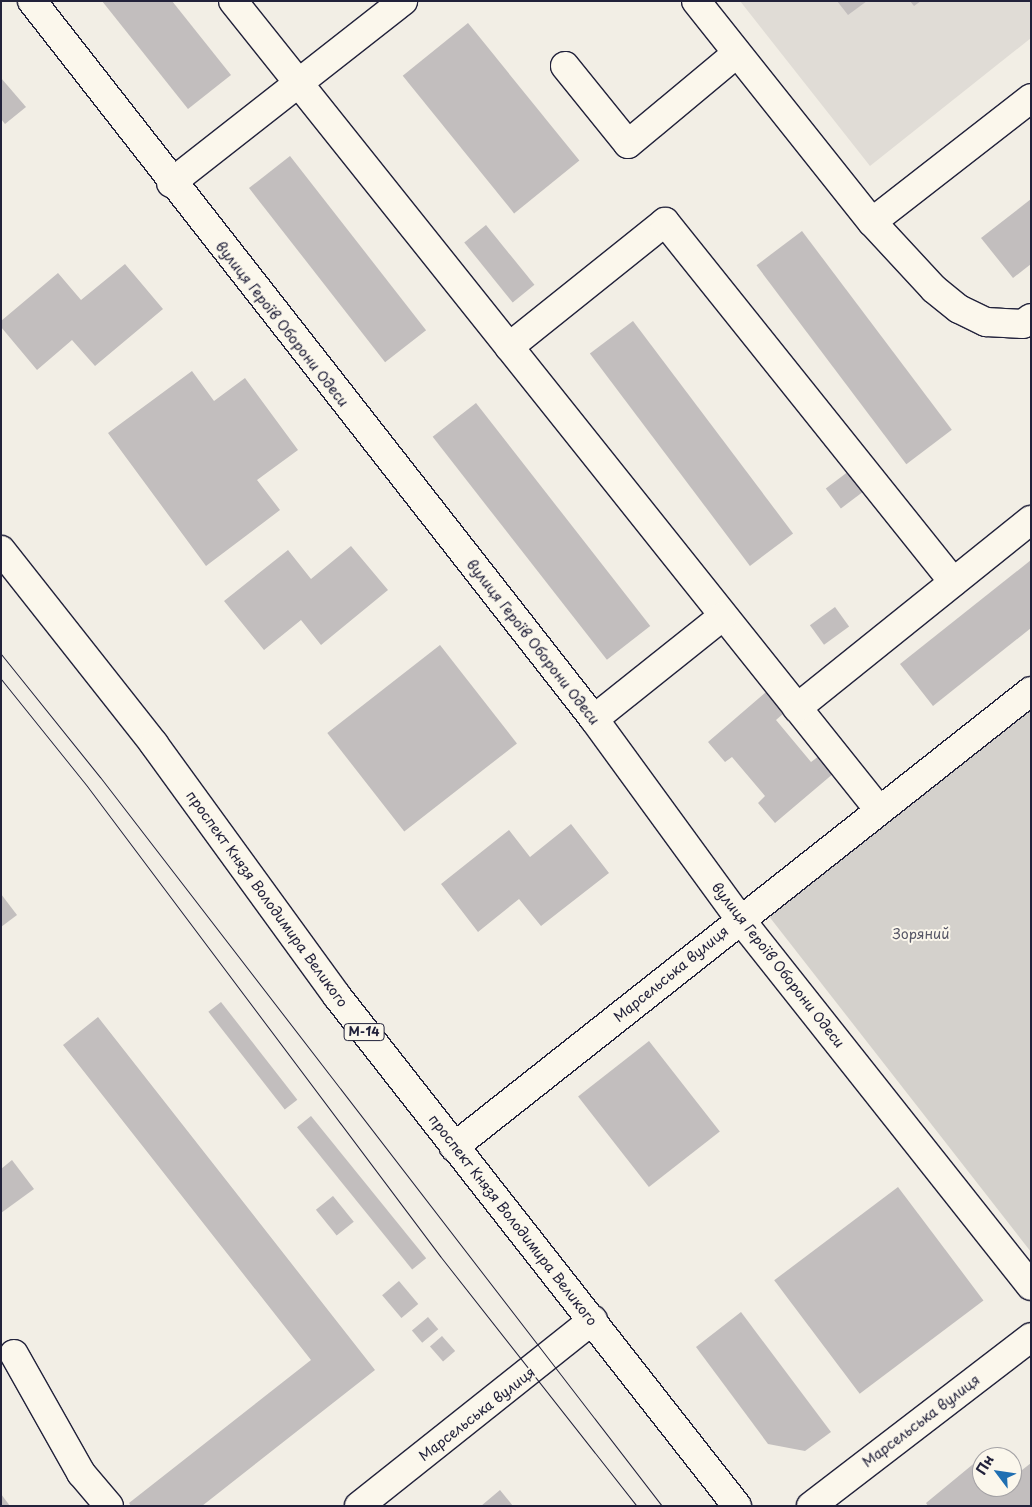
<!DOCTYPE html>
<meta charset="utf-8">
<style>
body{margin:0}
#map{position:relative;width:1032px;height:1507px;overflow:hidden;background:#f2eee5;font-family:"Playpen Sans",sans-serif}
div>[style]{position:absolute}
.built>*{inset:0;background:#e0dcd6}
.green>*{inset:0;background:#d4d1cc}
.building>*{inset:0;background:#c2bebe;transform-origin:0 0}
.roads{filter:drop-shadow(1px 0 #22223b) drop-shadow(-1px 0 #22223b) drop-shadow(0 1px #22223b) drop-shadow(0 -1px #22223b)}
.minor>*{height:28px;margin:-14px;padding:0 14px;transform-origin:14px;border-radius:14px;background:#fbf7ec}
.major>*{height:28px;margin:-14px;padding:0 14px;transform-origin:14px;border-radius:14px;background:#fbf7ec}
.tram>*{height:1px;margin:-0.5px;padding:0 0.5px;transform-origin:0.5px;border-radius:0.5px;background:#22223b}
span{translate:-50% -50%;white-space:nowrap;text-align:center;line-height:1.15;-webkit-text-stroke:4px #fbf7ec;paint-order:stroke}
.shield-label span{padding:1px 4px;background:#fbf7ec;border:1px solid;border-radius:4px;-webkit-text-stroke-width:0}
.shield-label{font-size:12px;color:#22223b;font-weight:700}
.street-label{font-size:14px;color:#22223b}
.park-label{font-size:14px;color:#575766}
.frame{position:absolute;inset:0;border:2px solid #22223b;pointer-events:none}
.north{position:absolute;left:972px;top:1447px;width:50px;height:50px;box-sizing:border-box;background:#fbf7ec;border:1px solid #a4a2a5;border-radius:50%;rotate:301deg;font-size:14px;font-weight:700;line-height:20px;text-align:center;color:#22223b}
.north::after{content:'';display:block;margin:auto;width:18px;height:22px;background:#1f6fb2;clip-path:polygon(50% 0,100% 100%,50% 72%,0 100%)}
</style>
<div id="map">
<div class="built">
<i style="clip-path:polygon(740px 1px,1031px 1px,1031px 38px,870px 166px)"></i>
</div>
<div class="green">
<i style="clip-path:polygon(1031px 709px,1031px 1252px,768px 915px)"></i>
</div>
<div class="building">
<i style="clip-path:polygon(102px 1px,172px 1px,231px 75px,188px 109px)"></i>
<i style="clip-path:polygon(837px 1px,867px 1px,848px 15px)"></i>
<i style="clip-path:polygon(910px 1px,921px 1px,914px 6px)"></i>
<i style="left:468px;top:23px;width:177px;height:84px;rotate:51deg"></i>
<i style="clip-path:polygon(1px 78px,26px 107px,5px 124px,1px 119px)"></i>
<i style="left:290px;top:156px;width:221px;height:52px;rotate:52deg"></i>
<i style="clip-path:polygon(1031px 199px,1031px 264px,1013px 278px,981px 238px)"></i>
<i style="left:486px;top:225px;width:77px;height:28px;rotate:51deg"></i>
<i style="left:802px;top:231px;width:249px;height:57px;rotate:53deg"></i>
<i style="clip-path:polygon(125px 264px,163px 309px,95px 366px,72px 340px,37px 370px,1px 327px,1px 321px,58px 273px,81px 300px)"></i>
<i style="left:633px;top:321px;width:266px;height:54px;rotate:53deg"></i>
<i style="clip-path:polygon(192px 371px,214px 401px,245px 378px,298px 450px,257px 480px,280px 510px,206px 566px,108px 433px)"></i>
<i style="left:476px;top:403px;width:283px;height:55px;rotate:52deg"></i>
<i style="left:849px;top:471px;width:25px;height:29px;rotate:53deg"></i>
<i style="clip-path:polygon(351px 546px,388px 590px,321px 645px,301px 620px,264px 650px,224px 601px,288px 550px,311px 579px)"></i>
<i style="clip-path:polygon(1031px 560px,1031px 628px,933px 706px,900px 664px)"></i>
<i style="left:835px;top:607px;width:24px;height:31px;rotate:54deg"></i>
<i style="left:440px;top:645px;width:125px;height:143px;rotate:52deg"></i>
<i style="clip-path:polygon(766px 692px,784px 713px,776px 720px,811px 762px,819px 756px,834px 773px,775px 823px,758px 803px,765px 796px,732px 757px,725px 762px,708px 742px)"></i>
<i style="clip-path:polygon(571px 824px,609px 873px,541px 926px,519px 899px,478px 932px,441px 884px,509px 830px,530px 857px)"></i>
<i style="clip-path:polygon(1px 894px,17px 915px,1px 927px)"></i>
<i style="left:221px;top:1002px;width:124px;height:16px;rotate:52deg"></i>
<i style="clip-path:polygon(98px 1017px,375px 1370px,202px 1506px,131px 1506px,129px 1503px,311px 1360px,63px 1045px)"></i>
<i style="left:649px;top:1041px;width:115px;height:90px;rotate:52deg"></i>
<i style="left:311px;top:1116px;width:183px;height:18px;rotate:51deg"></i>
<i style="clip-path:polygon(12px 1160px,34px 1189px,1px 1213px,1px 1169px)"></i>
<i style="left:898px;top:1187px;width:142px;height:155px;rotate:53deg"></i>
<i style="left:333px;top:1196px;width:33px;height:22px;rotate:51deg"></i>
<i style="left:399px;top:1281px;width:30px;height:22px;rotate:50deg"></i>
<i style="clip-path:polygon(741px 1312px,831px 1432px,805px 1451px,768px 1444px,696px 1347px)"></i>
<i style="left:428px;top:1317px;width:16px;height:21px;rotate:50deg"></i>
<i style="left:442px;top:1336px;width:20px;height:16px;rotate:49deg"></i>
<i style="clip-path:polygon(989px 1451px,994px 1457px,982px 1457px,982px 1487px,1012px 1487px,1012px 1478px,1031px 1463px,1031px 1506px,928px 1506px,926px 1503px)"></i>
<i style="clip-path:polygon(500px 1490px,513px 1506px,481px 1506px)"></i>
<i style="clip-path:polygon(1px 1494px,10px 1506px,1px 1506px)"></i>
</div>
<div class="roads">
<div class="minor">
<i style="left:32px;top:1px;width:912px;rotate:51.95deg"></i>
<i style="left:594px;top:719px;width:248px;rotate:53.9deg"></i>
<i style="left:740px;top:919px;width:468px;rotate:51.6deg"></i>
<i style="left:233px;top:1px;width:1035px;rotate:51.39deg"></i>
<i style="left:696px;top:1px;width:283px;rotate:51.5deg"></i>
<i style="left:872px;top:222px;width:91px;rotate:47.2deg"></i>
<i style="left:934px;top:289px;width:32px;rotate:39deg"></i>
<i style="left:959px;top:309px;width:30px;rotate:26deg"></i>
<i style="left:986px;top:322px;width:37px;rotate:3deg"></i>
<i style="left:1023px;top:324px;width:10px;rotate:-37deg"></i>
<i style="left:565px;top:66px;width:100px;rotate:51.1deg"></i>
<i style="left:628px;top:144px;width:141px;rotate:-39.8deg"></i>
<i style="left:171px;top:183px;width:295px;rotate:-38.1deg"></i>
<i style="left:872px;top:222px;width:202px;rotate:-37.9deg"></i>
<i style="left:509px;top:347px;width:200px;rotate:-38.7deg"></i>
<i style="left:665px;top:222px;width:461px;rotate:51.3deg"></i>
<i style="left:797px;top:708px;width:300px;rotate:-38.8deg"></i>
<i style="left:594px;top:719px;width:165px;rotate:-38.6deg"></i>
<i style="left:454px;top:1147px;width:735px;rotate:-38.32deg"></i>
<i style="left:14px;top:1354px;width:137px;rotate:60.6deg"></i>
<i style="left:81px;top:1473px;width:43px;rotate:49.7deg"></i>
<i style="left:359px;top:1506px;width:299px;rotate:-38.5deg"></i>
<i style="left:811px;top:1506px;width:277px;rotate:-37.5deg"></i>
</div>
<div class="major">
<i style="left:1px;top:550px;width:247px;rotate:51.7deg"></i>
<i style="left:154px;top:744px;width:311px;rotate:54deg"></i>
<i style="left:337px;top:996px;width:648px;rotate:51.89deg"></i>
</div>
</div>
<div class="tram">
<i style="left:1px;top:654px;width:158px;rotate:51.2deg"></i>
<i style="left:100px;top:777px;width:920px;rotate:52.37deg"></i>
<i style="left:1px;top:679px;width:137px;rotate:51.2deg"></i>
<i style="left:87px;top:786px;width:588px;rotate:53.09deg"></i>
<i style="left:440px;top:1256px;width:318px;rotate:51.8deg"></i>
</div>
<div class="shield-label">
<span style="left:364px;top:1032px">М-14</span>
</div>
<div class="street-label">
<span style="left:282px;top:324px;rotate:52deg">вулиця Героїв Оборони Одеси</span>
<span style="left:533px;top:642px;rotate:52deg">вулиця Героїв Оборони Одеси</span>
<span style="left:267px;top:899px;rotate:54deg">проспект Князя Володимира Великого</span>
<span style="left:778px;top:965px;rotate:52deg">вулиця Героїв Оборони Одеси</span>
<span style="left:671px;top:974px;rotate:-39deg">Марсельська вулиця</span>
<span style="left:513px;top:1220px;rotate:52deg">проспект Князя Володимира Великого</span>
<span style="left:477px;top:1414px;rotate:-38deg">Марсельська вулиця</span>
<span style="left:921px;top:1421px;rotate:-37deg">Марсельська вулиця</span>
</div>
<div class="park-label">
<span style="left:921px;top:934px">Зоряний</span>
</div>
<div class="frame"></div>
<div class="north">Пн</div>
</div>
